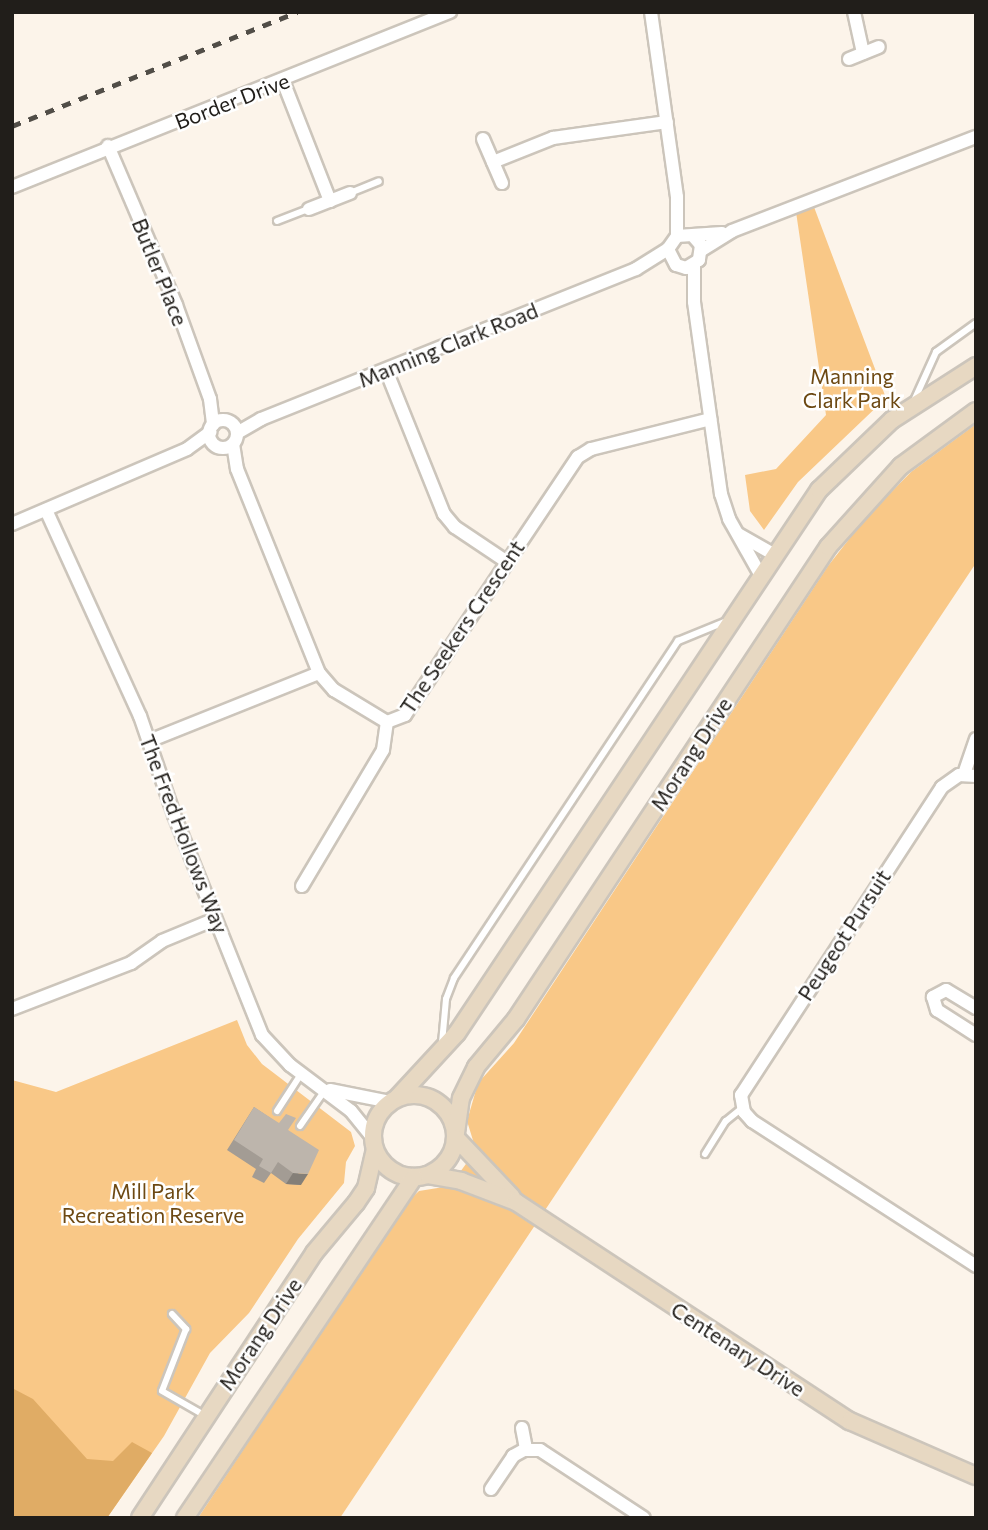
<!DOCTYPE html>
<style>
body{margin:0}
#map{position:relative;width:988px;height:1530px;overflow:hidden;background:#fcf4ea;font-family:Commissioner,sans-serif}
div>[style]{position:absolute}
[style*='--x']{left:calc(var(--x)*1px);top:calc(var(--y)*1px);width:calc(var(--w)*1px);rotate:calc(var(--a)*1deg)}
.green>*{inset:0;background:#f9c887}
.forest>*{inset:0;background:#e0ac65}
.roads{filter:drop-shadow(2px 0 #ccc5bb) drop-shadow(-2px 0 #ccc5bb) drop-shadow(0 2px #ccc5bb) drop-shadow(0 -2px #ccc5bb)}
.lane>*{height:6px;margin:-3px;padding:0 3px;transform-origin:3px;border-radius:3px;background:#fff}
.street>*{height:12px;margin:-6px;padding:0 6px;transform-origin:6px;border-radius:6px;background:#fff}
.street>.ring{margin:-6px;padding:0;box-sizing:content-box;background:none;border:12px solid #fff;border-radius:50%}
.secondary>*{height:16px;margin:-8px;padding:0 8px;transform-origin:8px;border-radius:8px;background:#e7d8c2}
.secondary>.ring{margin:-8px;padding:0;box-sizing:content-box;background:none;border:16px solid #e7d8c2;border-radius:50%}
.rail>*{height:4.5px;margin-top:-2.25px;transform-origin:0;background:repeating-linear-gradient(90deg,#514d47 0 9px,transparent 0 18px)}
.wall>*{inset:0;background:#a39c94}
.shaded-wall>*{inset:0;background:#847f78}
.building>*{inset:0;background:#bdb5ac}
span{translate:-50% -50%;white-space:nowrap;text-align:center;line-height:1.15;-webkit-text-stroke:5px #fff;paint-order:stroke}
.street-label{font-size:21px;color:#211e1a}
.park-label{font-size:21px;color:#6d4913}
.frame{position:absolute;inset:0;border:14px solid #211e1a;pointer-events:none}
</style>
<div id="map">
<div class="green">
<div style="clip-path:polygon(814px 207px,886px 398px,798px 482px,764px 530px,750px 511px,745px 475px,776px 469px,826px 415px,796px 212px)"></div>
<div style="clip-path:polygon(976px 424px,976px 563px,340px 1518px,198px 1518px,407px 1202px,419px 1191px,450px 1186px,476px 1150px,467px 1121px,478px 1083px,514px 1043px,828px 566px,864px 520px,911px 472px)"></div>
<div style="clip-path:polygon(237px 1020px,247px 1045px,262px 1064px,351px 1132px,355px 1146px,346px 1162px,344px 1183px,298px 1239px,249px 1313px,210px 1353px,164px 1436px,107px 1518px,12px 1518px,12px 1080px,56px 1092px)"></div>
</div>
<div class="forest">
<div style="clip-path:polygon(12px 1388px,33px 1399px,87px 1459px,113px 1461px,132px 1442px,152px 1453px,107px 1518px,12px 1518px)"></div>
</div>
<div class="roads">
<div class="lane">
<div style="--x:350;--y:193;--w:31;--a:-22"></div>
<div style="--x:277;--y:221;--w:34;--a:-21"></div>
<div style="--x:913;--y:403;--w:56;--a:-65.7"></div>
<div style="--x:936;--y:352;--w:49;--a:-35.9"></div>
<div style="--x:442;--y:1043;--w:44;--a:-84.8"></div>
<div style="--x:446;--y:999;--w:22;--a:-69"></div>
<div style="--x:454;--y:978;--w:405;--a:-56.4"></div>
<div style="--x:678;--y:641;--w:53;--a:-22.2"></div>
<div style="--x:277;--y:1111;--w:44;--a:-57"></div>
<div style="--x:300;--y:1126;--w:44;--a:-55.2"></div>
<div style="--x:705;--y:1154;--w:39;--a:-58"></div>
<div style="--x:726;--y:1121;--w:21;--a:-39"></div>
<div style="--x:172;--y:1314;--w:21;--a:47"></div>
<div style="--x:186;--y:1329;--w:66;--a:111.2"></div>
<div style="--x:162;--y:1391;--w:48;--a:29.7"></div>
</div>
<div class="street">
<div style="--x:651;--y:12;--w:187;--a:82"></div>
<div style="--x:677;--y:197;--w:39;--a:90"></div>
<div style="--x:854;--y:12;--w:42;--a:77.6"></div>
<div style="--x:849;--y:59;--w:32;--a:-22"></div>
<div style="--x:283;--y:81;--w:129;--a:68.6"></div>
<div style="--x:483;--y:139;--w:48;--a:66.6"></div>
<div style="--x:108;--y:146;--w:173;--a:66.8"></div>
<div style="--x:176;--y:305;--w:100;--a:70.1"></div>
<div style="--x:210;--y:399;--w:26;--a:83"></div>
<div style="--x:493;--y:162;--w:65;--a:-21.8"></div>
<div style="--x:553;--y:138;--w:115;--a:-8"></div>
<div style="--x:12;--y:187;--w:472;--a:-21.8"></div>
<div style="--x:309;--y:209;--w:44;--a:-21.3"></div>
<div style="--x:694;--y:237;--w:11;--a:49"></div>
<div style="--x:701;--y:245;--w:15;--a:98"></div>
<div style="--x:699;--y:260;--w:15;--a:148"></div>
<div style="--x:686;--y:268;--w:10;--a:-163"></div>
<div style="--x:676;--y:265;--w:18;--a:-117"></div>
<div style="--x:668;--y:249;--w:16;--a:-55"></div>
<div style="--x:677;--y:236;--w:45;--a:-3.8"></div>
<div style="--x:702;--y:250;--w:36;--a:-32"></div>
<div style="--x:732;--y:231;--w:261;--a:-21.1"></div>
<div style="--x:694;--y:265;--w:37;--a:90"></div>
<div style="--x:694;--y:302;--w:194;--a:82"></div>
<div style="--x:721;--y:494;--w:26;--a:72"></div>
<div style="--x:729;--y:519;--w:63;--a:60.6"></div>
<div style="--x:386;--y:370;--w:155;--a:68.1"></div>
<div style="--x:444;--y:514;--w:17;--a:50"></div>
<div style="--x:455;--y:527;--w:63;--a:33.9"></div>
<div class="ring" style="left:209px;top:420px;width:16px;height:16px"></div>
<div style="--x:237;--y:433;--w:28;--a:-30"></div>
<div style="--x:261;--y:419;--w:404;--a:-21.8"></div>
<div style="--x:636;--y:269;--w:38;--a:-32"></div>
<div style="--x:233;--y:444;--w:25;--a:81"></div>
<div style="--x:237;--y:469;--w:220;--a:68.1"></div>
<div style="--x:319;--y:673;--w:23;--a:49"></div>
<div style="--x:334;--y:690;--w:62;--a:31.1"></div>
<div style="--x:387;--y:722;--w:19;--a:-21"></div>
<div style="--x:405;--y:715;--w:311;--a:-56.2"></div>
<div style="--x:578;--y:457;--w:15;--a:-32"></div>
<div style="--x:591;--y:449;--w:123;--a:-14.1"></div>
<div style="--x:46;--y:510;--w:226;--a:65.5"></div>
<div style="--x:140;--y:716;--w:105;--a:71"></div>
<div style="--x:174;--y:815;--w:237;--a:68.2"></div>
<div style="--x:262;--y:1035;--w:41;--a:47"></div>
<div style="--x:290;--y:1065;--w:76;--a:37"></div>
<div style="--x:351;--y:1111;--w:35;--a:51"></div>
<div style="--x:12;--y:524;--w:190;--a:-23.2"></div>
<div style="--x:187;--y:449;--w:29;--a:-36"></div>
<div style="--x:738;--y:534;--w:40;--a:29.7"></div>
<div style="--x:149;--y:741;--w:183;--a:-21.8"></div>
<div style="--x:964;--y:774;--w:37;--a:-71"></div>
<div style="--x:976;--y:776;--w:17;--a:-177"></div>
<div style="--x:959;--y:775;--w:21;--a:145"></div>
<div style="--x:942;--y:787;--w:368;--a:123.1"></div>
<div style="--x:741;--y:1095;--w:17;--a:80"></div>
<div style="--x:744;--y:1112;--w:12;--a:48"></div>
<div style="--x:752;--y:1121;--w:267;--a:32.9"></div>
<div style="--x:302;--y:886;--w:158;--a:-59.2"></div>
<div style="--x:383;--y:750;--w:28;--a:-82"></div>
<div style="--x:976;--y:1008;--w:35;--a:-149"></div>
<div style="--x:946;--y:990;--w:15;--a:152"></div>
<div style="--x:933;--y:997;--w:14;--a:73"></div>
<div style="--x:937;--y:1010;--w:46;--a:32.7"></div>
<div style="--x:12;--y:1009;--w:128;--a:-21.1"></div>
<div style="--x:131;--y:963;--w:38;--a:-35"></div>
<div style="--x:162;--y:941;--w:57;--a:-22.5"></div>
<div style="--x:330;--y:1090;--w:61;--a:11.3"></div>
<div style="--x:522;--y:1428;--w:21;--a:79"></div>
<div style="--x:491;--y:1489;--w:40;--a:-56"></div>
<div style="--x:513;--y:1456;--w:13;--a:-29"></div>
<div style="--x:524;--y:1450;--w:16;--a:0"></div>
<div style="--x:540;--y:1450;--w:124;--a:33.2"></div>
</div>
<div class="secondary">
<div class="ring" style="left:373px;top:1095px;width:66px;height:66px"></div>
<div style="--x:397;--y:1098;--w:88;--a:-47.3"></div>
<div style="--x:457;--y:1033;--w:653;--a:-56.31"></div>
<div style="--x:819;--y:490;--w:101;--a:-43.8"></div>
<div style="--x:892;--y:420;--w:100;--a:-32.7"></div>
<div style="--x:456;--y:1133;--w:35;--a:-82"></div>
<div style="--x:461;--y:1098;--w:34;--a:-64"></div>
<div style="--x:476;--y:1067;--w:62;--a:-50.2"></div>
<div style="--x:516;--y:1019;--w:566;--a:-56.53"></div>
<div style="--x:828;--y:547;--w:109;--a:-48"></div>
<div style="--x:901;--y:466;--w:93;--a:-36.3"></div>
<div style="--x:456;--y:1138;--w:81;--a:46.5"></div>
<div style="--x:428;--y:1175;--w:34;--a:10"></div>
<div style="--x:461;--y:1181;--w:59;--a:20.9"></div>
<div style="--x:516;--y:1202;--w:399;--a:33.3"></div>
<div style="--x:850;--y:1421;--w:137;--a:23.6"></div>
<div style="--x:140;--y:1518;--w:317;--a:-56.7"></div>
<div style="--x:314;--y:1253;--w:65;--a:-50"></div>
<div style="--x:356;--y:1203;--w:18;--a:-56"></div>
<div style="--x:366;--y:1188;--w:39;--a:-77"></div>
<div style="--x:185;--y:1518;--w:411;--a:-56.1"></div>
</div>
</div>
<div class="rail">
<div style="--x:12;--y:126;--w:307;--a:-21.8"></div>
</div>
<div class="wall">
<div style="clip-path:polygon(254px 1107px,288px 1130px,301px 1185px,286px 1184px,271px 1173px,264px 1183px,252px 1177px,256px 1169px,227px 1150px)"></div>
</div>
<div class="shaded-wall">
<div style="clip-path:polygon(293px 1173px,308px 1174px,301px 1185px,286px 1184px)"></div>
</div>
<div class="building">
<div style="clip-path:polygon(254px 1107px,279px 1123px,286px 1114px,296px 1118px,288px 1130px,319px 1150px,308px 1174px,293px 1173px,278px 1162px,271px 1173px,259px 1166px,263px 1159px,234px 1140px)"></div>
</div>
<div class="street-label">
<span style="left:232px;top:101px;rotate:-21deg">Border Drive</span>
<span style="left:160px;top:272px;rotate:68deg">Butler Place</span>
<span style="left:448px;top:345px;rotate:-22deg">Manning Clark Road</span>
<span style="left:462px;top:627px;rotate:-56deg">The Seekers Crescent</span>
<span style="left:691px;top:754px;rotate:-57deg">Morang Drive</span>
<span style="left:184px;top:834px;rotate:69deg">The Fred Hollows Way</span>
<span style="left:844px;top:935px;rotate:-57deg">Peugeot Pursuit</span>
<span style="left:260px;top:1334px;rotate:-56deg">Morang Drive</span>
<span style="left:738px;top:1349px;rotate:33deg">Centenary Drive</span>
</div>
<div class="park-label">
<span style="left:852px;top:388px">Manning<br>Clark Park</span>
<span style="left:153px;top:1203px">Mill Park<br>Recreation Reserve</span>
</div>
<div class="frame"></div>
</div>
